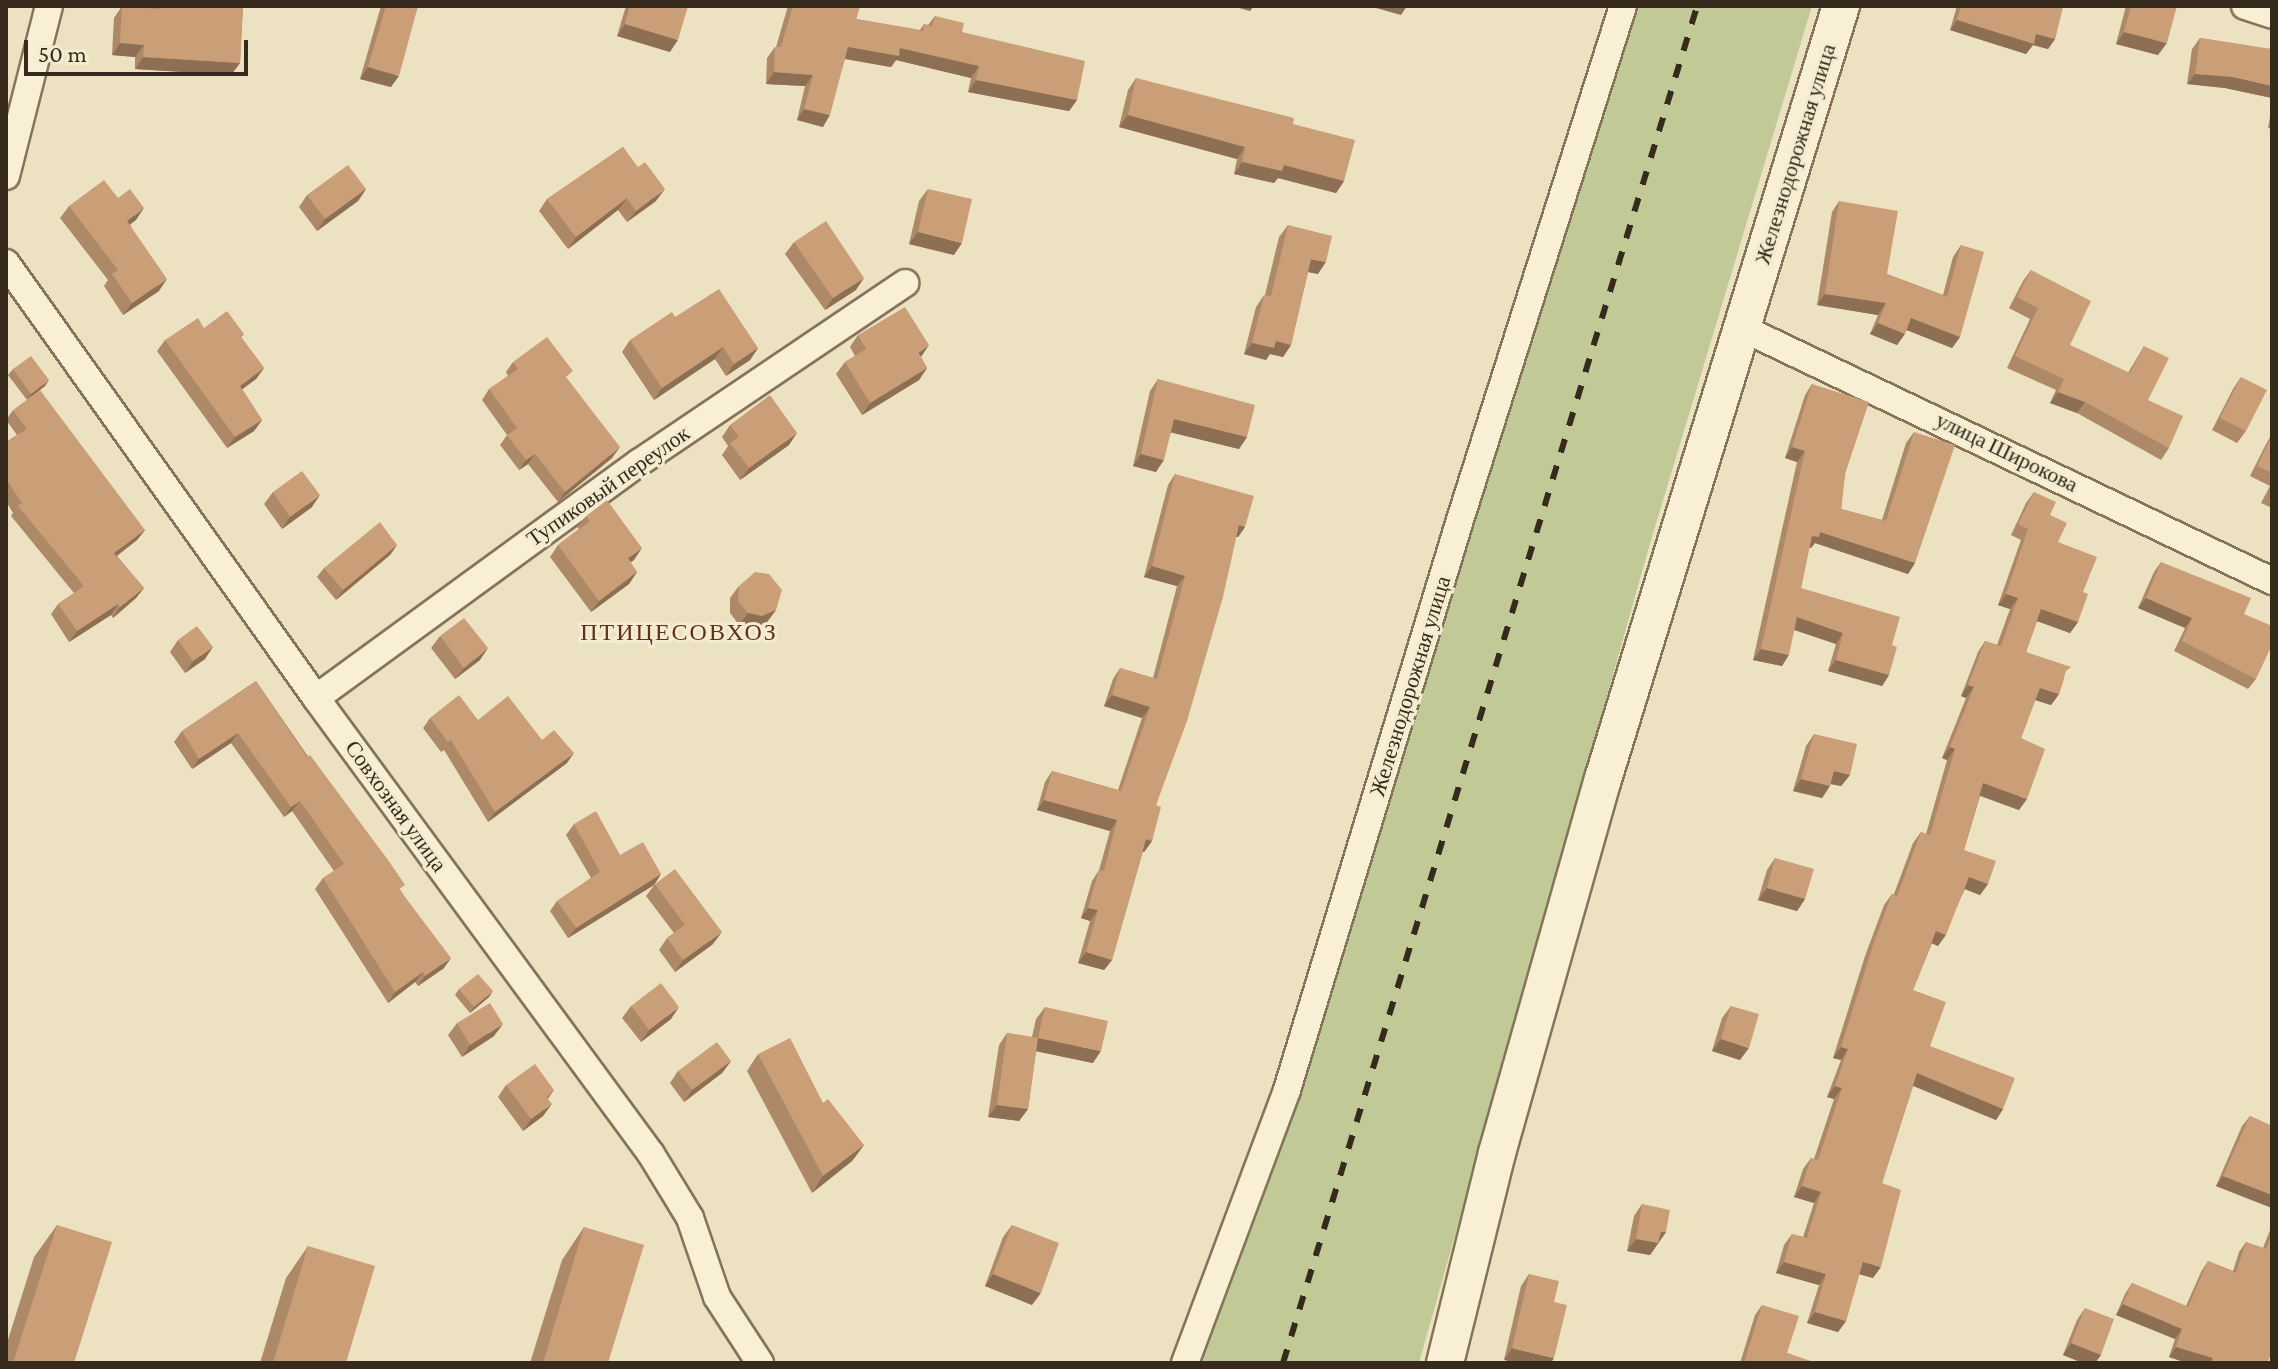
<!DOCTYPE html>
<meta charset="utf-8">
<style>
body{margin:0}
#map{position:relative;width:2278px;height:1369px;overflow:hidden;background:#ece2c2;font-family:"Crimson Pro",serif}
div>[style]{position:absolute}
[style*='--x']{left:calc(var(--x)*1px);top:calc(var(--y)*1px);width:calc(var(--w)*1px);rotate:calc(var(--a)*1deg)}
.green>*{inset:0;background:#c1ca96}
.roads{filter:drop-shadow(2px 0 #85735a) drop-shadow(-2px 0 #85735a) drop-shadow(0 2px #85735a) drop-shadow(0 -2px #85735a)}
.street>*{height:26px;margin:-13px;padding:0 13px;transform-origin:13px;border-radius:13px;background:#f8efd4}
.secondary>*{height:36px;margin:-18px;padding:0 18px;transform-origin:18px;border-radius:18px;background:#f8efd4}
.rail>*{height:6px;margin-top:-3px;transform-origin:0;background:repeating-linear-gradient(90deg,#362a1d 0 14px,transparent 0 28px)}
.wall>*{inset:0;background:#ae8967}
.shaded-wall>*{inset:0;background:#8d6f54}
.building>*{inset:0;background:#ca9f78}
span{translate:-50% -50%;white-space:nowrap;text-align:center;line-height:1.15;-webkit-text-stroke:6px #f4ecd1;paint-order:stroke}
.street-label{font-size:22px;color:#362a1d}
.neighbourhood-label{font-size:24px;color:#61301e;letter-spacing:2px}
.frame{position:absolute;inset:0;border:8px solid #362a1d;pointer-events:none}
.scale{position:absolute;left:24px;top:40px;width:224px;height:36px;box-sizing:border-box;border:4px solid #362a1d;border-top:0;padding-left:10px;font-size:24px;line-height:28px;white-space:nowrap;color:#362a1d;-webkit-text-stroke:6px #f4ecd1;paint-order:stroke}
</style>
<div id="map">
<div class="green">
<div style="clip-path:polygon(1623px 6px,1812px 6px,1649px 547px,1419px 1363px,1185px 1363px,1218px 1280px)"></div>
</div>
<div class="roads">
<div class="street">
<div style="--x:2245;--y:6;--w:28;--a:18"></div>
<div style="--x:6;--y:176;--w:175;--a:-75.8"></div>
<div style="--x:6;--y:263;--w:534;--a:54.52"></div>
<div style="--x:316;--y:698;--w:566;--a:53.7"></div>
<div style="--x:651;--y:1154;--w:75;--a:58.6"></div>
<div style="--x:690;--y:1218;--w:83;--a:71.1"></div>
<div style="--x:717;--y:1297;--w:79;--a:56.9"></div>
<div style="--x:1740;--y:327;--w:590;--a:25.52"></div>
<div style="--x:316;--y:698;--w:401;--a:-36.1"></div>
<div style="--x:640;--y:462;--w:320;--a:-34"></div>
<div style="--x:1185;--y:1363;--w:291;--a:-69.5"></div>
<div style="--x:1287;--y:1090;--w:596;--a:-73.12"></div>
<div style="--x:1460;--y:520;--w:539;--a:-72.41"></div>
</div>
<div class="secondary">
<div style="--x:1445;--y:1363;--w:216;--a:-76.1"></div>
<div style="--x:1497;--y:1153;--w:389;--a:-74.2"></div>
<div style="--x:1603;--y:779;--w:809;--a:-72.89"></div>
</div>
</div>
<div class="rail">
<div style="--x:1283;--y:1363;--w:1419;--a:-73.03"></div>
</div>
<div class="wall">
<div style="clip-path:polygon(122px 6px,151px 8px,151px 6px,243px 6px,240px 63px,231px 75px,135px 69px,135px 57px,112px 55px,114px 18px)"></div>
<div style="clip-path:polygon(381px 6px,418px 6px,391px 87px,360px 79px)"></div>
<div style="clip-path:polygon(626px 6px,688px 6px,670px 52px,617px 36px)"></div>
<div style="clip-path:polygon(788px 6px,860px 6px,856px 19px,920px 30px,924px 24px,928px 25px,935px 16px,1077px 100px,1069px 111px,968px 92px,971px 78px,896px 60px,891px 67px,845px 59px,823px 127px,797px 120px,805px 86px,766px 84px,767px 58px,775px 47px,776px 47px)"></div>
<div style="clip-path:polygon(1957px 6px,2063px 6px,2055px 39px,2048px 49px,2033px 45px,2026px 54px,1950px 30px)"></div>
<div style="clip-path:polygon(2126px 6px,2175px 6px,2158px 55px,2116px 44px)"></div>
<div style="clip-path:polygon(2200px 38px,2269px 49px,2272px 44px,2272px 98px,2225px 88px,2187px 84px,2192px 49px)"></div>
<div style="clip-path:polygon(1136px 78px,1293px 124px,1344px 181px,1336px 193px,1278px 178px,1274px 183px,1234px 174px,1237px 159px,1119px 127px,1128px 90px)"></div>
<div style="clip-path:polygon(2272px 106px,2272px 129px,2268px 128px)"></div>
<div style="clip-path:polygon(623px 147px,656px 201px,627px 222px,618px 210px,568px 249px,539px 211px,547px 199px)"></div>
<div style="clip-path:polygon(366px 189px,358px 201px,317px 231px,299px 207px,307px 195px)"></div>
<div style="clip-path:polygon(928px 189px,954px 255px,909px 244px,919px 201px)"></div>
<div style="clip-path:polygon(118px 198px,136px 220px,130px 224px,159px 291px,123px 315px,104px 286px,108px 280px,60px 218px,69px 206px)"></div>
<div style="clip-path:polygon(1839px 201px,1887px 274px,1943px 295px,1953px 257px,1961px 245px,1960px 337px,1952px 348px,1907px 330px,1897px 345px,1870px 334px,1878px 315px,1817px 305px,1832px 212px)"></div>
<div style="clip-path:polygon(1288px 225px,1318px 274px,1308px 272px,1291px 345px,1283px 357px,1270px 354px,1266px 360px,1244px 354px,1256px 307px,1264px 295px,1265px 295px,1279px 237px)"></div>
<div style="clip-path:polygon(794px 242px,856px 290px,825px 310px,785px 254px)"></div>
<div style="clip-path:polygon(2031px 270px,2070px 345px,2128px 373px,2144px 346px,2148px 400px,2169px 448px,2161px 460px,2077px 413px,2050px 403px,2056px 390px,2007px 368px,2030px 319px,2009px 308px,2023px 281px)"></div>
<div style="clip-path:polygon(675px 317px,758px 348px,750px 360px,726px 376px,715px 359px,654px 400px,622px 352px,630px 340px)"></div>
<div style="clip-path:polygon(204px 328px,244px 334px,241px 337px,264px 368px,256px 379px,242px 389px,262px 420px,254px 431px,227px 448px,157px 351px,165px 340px)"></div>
<div style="clip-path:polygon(858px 335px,921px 357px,927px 368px,919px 380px,862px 415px,836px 374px,845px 362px,855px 356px,850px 347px)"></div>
<div style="clip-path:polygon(513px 362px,568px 380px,612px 458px,558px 502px,528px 464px,519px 470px,500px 445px,507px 435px,482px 400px,489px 389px,508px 376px,506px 372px)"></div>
<div style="clip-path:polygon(13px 369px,45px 386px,27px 400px,8px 375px)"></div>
<div style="clip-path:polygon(2241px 377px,2246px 431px,2237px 443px,2212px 430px,2233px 389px)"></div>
<div style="clip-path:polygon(1158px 379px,1247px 437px,1239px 449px,1171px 432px,1156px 472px,1133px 466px,1150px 391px)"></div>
<div style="clip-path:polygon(1812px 384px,1845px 474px,1841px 509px,1882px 520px,1906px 443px,1914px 432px,1915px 563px,1908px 574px,1815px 543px,1811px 548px,1809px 548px,1801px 588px,1892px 645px,1889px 675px,1882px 686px,1828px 671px,1836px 644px,1794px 630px,1782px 666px,1753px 660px,1797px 462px,1785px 458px,1805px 395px)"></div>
<div style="clip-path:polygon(13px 410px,145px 530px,137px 540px,117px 556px,144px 588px,136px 598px,113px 618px,111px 615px,69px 642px,51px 614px,58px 604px,74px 593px,11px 516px,13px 513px,6px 501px,6px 442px,17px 435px,6px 420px)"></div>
<div style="clip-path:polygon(730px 425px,789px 445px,740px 480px,722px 455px,728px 446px,722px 437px)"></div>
<div style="clip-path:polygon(2272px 434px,2272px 508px,2261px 503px,2270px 486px,2250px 476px,2266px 444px)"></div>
<div style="clip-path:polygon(1175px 474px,1245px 527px,1238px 537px,1236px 537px,1156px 805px,1152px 841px,1144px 852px,1143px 851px,1112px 960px,1104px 970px,1078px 963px,1090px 921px,1081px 918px,1092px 881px,1099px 870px,1110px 831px,1037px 810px,1045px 782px,1052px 771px,1118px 790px,1142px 718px,1104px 706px,1113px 679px,1120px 668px,1153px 678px,1177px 586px,1144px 577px,1168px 485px)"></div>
<div style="clip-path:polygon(273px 492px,312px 507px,282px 529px,264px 504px)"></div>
<div style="clip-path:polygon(2034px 492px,2050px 515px,2058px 542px,2083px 592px,2078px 622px,2070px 633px,2037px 621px,2026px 652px,2064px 678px,2059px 694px,2051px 705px,2035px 700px,2021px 738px,2019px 810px,1980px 796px,1964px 850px,1988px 884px,1980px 895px,1965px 889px,1938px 946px,1932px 943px,1913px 990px,1930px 1046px,2003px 1109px,1996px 1120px,1913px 1086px,1882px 1183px,1873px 1278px,1859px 1274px,1846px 1321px,1838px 1332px,1807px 1323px,1819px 1285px,1776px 1273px,1784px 1245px,1792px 1234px,1803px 1237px,1814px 1203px,1794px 1197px,1803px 1169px,1811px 1158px,1814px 1159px,1834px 1099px,1827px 1097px,1841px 1060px,1833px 1058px,1865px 956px,1884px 905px,1892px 894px,1894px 894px,1913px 843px,1921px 832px,1926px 834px,1947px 760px,1942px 758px,1966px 698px,1961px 696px,1978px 652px,1985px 641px,1997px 645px,2010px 609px,1998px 605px,2021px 540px,2011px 535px,2026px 503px)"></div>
<div style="clip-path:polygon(586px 516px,634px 560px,630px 562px,637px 572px,629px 584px,591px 612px,550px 557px,558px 545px,579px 529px,577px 527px)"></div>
<div style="clip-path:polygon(397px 545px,390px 555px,336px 600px,317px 577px,324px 568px)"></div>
<div style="clip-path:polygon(2161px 562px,2256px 679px,2248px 689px,2174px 651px,2185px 628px,2138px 608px,2154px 572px)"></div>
<div style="clip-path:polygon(739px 586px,776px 610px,767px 622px,754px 628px,739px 625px,730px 613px,730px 598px)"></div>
<div style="clip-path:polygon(440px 636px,480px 660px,455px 679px,431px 648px)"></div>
<div style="clip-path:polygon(178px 640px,205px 659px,185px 673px,170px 652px)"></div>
<div style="clip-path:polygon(256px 681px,401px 891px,444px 968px,418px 986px,415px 982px,388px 1003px,315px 889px,323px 878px,334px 871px,292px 811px,284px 817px,231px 743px,192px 769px,174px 742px,182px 731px)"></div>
<div style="clip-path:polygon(430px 718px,478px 720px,567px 763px,488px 822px,444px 750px,441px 752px,423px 728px)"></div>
<div style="clip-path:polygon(1814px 734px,1850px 775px,1841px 786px,1831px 784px,1822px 798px,1793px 791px,1806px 746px)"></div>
<div style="clip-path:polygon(574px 824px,620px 855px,661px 874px,654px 885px,568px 938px,550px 911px,557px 901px,591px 878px,566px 835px)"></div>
<div style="clip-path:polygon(1775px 858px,1805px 899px,1797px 911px,1758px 900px,1767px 870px)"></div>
<div style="clip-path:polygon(655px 884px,713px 944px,675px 972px,659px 950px,667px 938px,674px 933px,646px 896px)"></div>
<div style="clip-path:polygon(459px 989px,489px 997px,470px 1013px,455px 995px)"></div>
<div style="clip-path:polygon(631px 1006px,671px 1019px,641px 1042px,622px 1018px)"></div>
<div style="clip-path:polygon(1731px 1006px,1740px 1060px,1712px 1051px,1722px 1018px)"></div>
<div style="clip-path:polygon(1045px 1007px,1093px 1063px,1036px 1051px,1028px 1109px,1019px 1121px,988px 1117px,999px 1045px,1007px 1033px,1032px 1037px,1036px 1019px)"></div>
<div style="clip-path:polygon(457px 1023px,494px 1036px,462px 1057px,448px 1035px)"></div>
<div style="clip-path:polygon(758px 1054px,823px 1103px,864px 1145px,852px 1161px,812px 1193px,747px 1071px)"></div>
<div style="clip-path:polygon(731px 1061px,722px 1073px,684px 1102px,670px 1083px,678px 1071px)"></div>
<div style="clip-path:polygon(506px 1085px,554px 1090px,548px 1099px,543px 1116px,523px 1131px,498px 1097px)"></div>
<div style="clip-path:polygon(2250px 1116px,2272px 1126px,2272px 1208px,2216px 1186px,2242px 1126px)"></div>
<div style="clip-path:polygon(1642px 1204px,1666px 1232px,1650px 1255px,1627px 1251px,1634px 1216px)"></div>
<div style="clip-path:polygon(57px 1225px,74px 1363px,6px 1363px,6px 1346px,34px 1257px)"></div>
<div style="clip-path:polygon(1012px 1225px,1032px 1305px,985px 1286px,1003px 1237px)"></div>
<div style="clip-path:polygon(2272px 1225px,2272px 1351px,2267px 1363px,2187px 1363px,2169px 1357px,2175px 1339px,2116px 1315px,2125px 1294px,2132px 1283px,2186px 1306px,2201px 1272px,2208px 1261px,2233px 1271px,2239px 1252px,2246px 1242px,2263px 1248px)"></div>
<div style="clip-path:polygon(584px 1227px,608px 1363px,530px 1363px,562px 1260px)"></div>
<div style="clip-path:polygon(308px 1246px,346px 1363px,260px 1363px,286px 1278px)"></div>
<div style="clip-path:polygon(1529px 1274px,1554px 1302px,1504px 1360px,1521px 1286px)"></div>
<div style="clip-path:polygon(1762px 1305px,1787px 1353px,1816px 1363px,1740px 1363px,1755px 1315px)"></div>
<div style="clip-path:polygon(2085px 1308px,2101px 1355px,2095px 1363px,2083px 1363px,2063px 1355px,2077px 1320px)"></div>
</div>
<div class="shaded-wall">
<div style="clip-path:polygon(1232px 6px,1254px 6px,1250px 11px)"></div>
<div style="clip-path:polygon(1369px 6px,1407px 6px,1401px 15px)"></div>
<div style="clip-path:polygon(1957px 20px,2036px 34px,2055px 39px,2048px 49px,2033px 45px,2026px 54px,1950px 30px)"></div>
<div style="clip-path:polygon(625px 24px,678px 40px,670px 52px,617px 36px)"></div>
<div style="clip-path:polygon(2124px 32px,2167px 43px,2158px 55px,2116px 44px)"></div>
<div style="clip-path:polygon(120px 43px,144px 45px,135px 57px,112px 55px)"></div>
<div style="clip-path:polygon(848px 47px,900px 48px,979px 66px,971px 78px,896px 60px,891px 67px,840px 58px)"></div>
<div style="clip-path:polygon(143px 57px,240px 63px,231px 75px,135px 69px)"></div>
<div style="clip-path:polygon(368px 67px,399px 76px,391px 87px,360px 79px)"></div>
<div style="clip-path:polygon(774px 72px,813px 75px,805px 86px,766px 84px)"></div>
<div style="clip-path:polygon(2195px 74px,2233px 77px,2272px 86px,2272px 98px,2225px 88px,2187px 84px)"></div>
<div style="clip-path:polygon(976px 80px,1077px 100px,1069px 111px,968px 92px)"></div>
<div style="clip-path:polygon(804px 109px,830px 115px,823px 127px,797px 120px)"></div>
<div style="clip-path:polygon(1128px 115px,1245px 147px,1237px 159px,1119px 127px)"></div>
<div style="clip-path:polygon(1242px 162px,1284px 165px,1344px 181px,1336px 193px,1278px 178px,1274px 183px,1234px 174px)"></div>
<div style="clip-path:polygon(366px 189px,358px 201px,317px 231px,325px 219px)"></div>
<div style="clip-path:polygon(665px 189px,656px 201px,627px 222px,636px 211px)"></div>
<div style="clip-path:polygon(627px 198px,618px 210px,568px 249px,576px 237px)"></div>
<div style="clip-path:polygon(144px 208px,136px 220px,119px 233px,127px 221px)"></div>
<div style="clip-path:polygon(918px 232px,962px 243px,954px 255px,909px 244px)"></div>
<div style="clip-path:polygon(1311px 259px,1326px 262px,1318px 274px,1303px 271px)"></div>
<div style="clip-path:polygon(864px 278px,856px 290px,825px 310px,833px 298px)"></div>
<div style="clip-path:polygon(167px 279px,159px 291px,123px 315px,132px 303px)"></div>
<div style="clip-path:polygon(1825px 294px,1886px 303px,1878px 315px,1817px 305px)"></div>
<div style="clip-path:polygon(1911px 318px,1960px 337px,1952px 348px,1904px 329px)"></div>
<div style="clip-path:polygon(1878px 323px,1905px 334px,1897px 345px,1870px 334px)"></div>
<div style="clip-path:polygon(1276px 341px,1291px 345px,1283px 357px,1270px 354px,1266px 360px,1244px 354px,1252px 343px)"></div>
<div style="clip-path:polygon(929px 345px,921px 357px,918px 353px)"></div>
<div style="clip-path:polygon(723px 347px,715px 359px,654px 400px,662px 388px)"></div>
<div style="clip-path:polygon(758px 348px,750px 360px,726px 376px,734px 364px)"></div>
<div style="clip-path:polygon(264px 368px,256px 379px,232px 397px,240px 386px)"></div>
<div style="clip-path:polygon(927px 368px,919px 380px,862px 415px,870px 403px)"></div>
<div style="clip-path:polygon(49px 380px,45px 386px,27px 400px,31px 394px)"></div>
<div style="clip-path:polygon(2058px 392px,2085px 402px,2077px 413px,2050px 403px)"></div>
<div style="clip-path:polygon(1174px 419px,1247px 437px,1239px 449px,1165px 431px)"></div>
<div style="clip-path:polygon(262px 420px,254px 431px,227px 448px,235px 437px)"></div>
<div style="clip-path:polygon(797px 433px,789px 445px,740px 480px,749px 468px)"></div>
<div style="clip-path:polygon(620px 447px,612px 458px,558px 502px,565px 492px)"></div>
<div style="clip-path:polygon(1792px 447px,1805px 451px,1797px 462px,1785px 458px)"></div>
<div style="clip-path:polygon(535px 454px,528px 464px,519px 470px,526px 460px)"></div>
<div style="clip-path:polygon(1141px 454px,1164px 460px,1156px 472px,1133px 466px)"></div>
<div style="clip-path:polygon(320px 495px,312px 507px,282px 529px,290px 517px)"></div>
<div style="clip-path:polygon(1239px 525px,1245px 527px,1238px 537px,1231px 536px)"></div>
<div style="clip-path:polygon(145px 530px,137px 540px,107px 563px,114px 553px)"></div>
<div style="clip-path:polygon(1820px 532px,1915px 563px,1908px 574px,1815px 543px,1811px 548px,1804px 546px,1812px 536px)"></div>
<div style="clip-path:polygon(397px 545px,390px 555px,336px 600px,343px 590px)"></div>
<div style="clip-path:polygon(642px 548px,634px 560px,619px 570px,628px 558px)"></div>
<div style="clip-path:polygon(1152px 566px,1185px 576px,1177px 586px,1144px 577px)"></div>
<div style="clip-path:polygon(637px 572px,629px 584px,591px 612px,599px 601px)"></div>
<div style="clip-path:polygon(144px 588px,136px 598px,113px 618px,120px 607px)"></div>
<div style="clip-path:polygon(2006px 594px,2018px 598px,2010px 609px,1998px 605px)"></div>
<div style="clip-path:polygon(2146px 598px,2192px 618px,2185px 628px,2138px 608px)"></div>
<div style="clip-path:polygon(118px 604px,111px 615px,69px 642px,77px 631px)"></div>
<div style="clip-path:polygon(2041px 609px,2078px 622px,2070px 633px,2034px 620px)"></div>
<div style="clip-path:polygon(776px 610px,767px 622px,754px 628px,739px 625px,748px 613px)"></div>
<div style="clip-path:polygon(1797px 617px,1843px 633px,1836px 644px,1789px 628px)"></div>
<div style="clip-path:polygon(213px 647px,205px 659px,185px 673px,193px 661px)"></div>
<div style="clip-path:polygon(488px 648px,480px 660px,455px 679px,464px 668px)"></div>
<div style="clip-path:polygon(1761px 649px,1789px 655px,1782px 666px,1753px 660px)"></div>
<div style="clip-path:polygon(1836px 660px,1889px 675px,1882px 686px,1828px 671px)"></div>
<div style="clip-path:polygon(1968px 685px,1974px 687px,1966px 698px,1961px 696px)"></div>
<div style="clip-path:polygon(2040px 688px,2059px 694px,2051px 705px,2032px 699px)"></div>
<div style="clip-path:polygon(1112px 695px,1150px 707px,1142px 718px,1104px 706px)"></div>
<div style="clip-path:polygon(238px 733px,231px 743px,192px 769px,199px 759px)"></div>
<div style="clip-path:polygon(1950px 747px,1955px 749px,1947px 760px,1942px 758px)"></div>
<div style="clip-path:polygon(574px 753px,567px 763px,488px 822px,495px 812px)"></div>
<div style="clip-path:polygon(1834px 771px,1850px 775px,1841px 786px,1825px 783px)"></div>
<div style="clip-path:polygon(1801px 779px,1830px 786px,1822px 798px,1793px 791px)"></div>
<div style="clip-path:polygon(1983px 783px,2027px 799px,2019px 810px,1976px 794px)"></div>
<div style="clip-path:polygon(1044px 800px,1117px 820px,1110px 831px,1037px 810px)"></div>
<div style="clip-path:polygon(300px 801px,292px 811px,284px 817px,291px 807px)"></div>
<div style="clip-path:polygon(1146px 839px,1152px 841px,1144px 852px,1138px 850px)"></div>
<div style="clip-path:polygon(661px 874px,654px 885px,568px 938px,576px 928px)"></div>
<div style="clip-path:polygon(1969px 877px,1988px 884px,1980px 895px,1962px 888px)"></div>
<div style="clip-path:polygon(1767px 888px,1805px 899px,1797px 911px,1758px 900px)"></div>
<div style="clip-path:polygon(1088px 908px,1098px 910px,1090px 921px,1081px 918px)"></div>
<div style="clip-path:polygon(1936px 931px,1946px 935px,1938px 946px,1929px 942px)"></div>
<div style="clip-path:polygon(722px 932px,713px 944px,675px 972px,683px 960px)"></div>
<div style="clip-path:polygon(1086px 952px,1112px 960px,1104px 970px,1078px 963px)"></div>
<div style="clip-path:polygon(451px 958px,444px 968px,418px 986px,425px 976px)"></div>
<div style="clip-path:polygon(423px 972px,415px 982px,388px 1003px,395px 992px)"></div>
<div style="clip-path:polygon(493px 991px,489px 997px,470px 1013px,474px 1007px)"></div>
<div style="clip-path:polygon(679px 1007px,671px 1019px,641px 1042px,649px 1030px)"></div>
<div style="clip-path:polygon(503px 1024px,494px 1036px,462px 1057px,470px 1045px)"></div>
<div style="clip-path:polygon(1038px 1038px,1101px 1051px,1093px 1063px,1030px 1050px)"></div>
<div style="clip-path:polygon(1721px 1039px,1749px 1048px,1740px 1060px,1712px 1051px)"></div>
<div style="clip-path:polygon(1841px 1047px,1848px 1049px,1841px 1060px,1833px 1058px)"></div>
<div style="clip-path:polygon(731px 1061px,722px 1073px,684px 1102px,692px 1090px)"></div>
<div style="clip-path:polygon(1917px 1073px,2003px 1109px,1996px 1120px,1909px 1084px)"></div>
<div style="clip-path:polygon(1835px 1086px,1842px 1088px,1834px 1099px,1827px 1097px)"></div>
<div style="clip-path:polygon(552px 1104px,543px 1116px,523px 1131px,531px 1119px)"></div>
<div style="clip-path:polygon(997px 1105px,1028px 1109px,1019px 1121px,988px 1117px)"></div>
<div style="clip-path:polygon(864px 1145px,852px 1161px,812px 1193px,823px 1176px)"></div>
<div style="clip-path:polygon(2223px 1176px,2272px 1195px,2272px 1208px,2216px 1186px)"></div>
<div style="clip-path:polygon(1802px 1186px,1821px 1192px,1814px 1203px,1794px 1197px)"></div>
<div style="clip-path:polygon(1661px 1232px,1666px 1232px,1650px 1255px,1627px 1251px,1636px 1239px)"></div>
<div style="clip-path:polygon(1784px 1262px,1826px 1274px,1819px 1285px,1776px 1273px)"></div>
<div style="clip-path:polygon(1863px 1262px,1881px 1267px,1873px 1278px,1855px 1273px)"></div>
<div style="clip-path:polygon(993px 1274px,1041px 1293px,1032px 1305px,985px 1286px)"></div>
<div style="clip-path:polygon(2123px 1304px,2182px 1329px,2175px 1339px,2116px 1315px)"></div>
<div style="clip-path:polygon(1815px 1312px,1846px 1321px,1838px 1332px,1807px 1323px)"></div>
<div style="clip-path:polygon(2071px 1343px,2101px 1355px,2095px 1363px,2083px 1363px,2063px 1355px)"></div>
<div style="clip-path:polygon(2176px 1347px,2213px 1358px,2210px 1363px,2187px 1363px,2169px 1357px)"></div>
<div style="clip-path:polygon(1512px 1348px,1554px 1358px,1551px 1363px,1516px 1363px,1504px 1360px)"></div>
</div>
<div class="building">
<div style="clip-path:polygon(122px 6px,158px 9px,159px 6px,243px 6px,240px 63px,143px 57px,144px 45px,120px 43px)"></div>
<div style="clip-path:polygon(386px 6px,418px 6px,399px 76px,368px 67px)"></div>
<div style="clip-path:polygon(630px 6px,688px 6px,678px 40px,625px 24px)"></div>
<div style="clip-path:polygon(793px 6px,860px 6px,856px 19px,923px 31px,924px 24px,932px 26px,935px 16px,964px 23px,962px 32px,1085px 61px,1077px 100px,976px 80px,979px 66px,900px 48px,899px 56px,848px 47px,830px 115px,804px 109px,813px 75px,774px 72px,775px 47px,781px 47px)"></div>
<div style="clip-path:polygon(1961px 6px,2063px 6px,2055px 39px,2036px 34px,2034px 44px,1957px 20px)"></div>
<div style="clip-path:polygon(2131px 6px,2177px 6px,2167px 43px,2124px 32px)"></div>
<div style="clip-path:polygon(2200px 38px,2271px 49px,2272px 44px,2272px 86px,2233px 77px,2195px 74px)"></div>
<div style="clip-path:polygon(1136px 78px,1294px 118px,1293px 124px,1355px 140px,1344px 181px,1284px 165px,1282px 171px,1242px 162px,1245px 147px,1128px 115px)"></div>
<div style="clip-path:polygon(623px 147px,638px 167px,645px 162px,665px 189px,636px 211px,627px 198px,576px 237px,547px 199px)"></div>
<div style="clip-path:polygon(348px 165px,366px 189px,325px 219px,307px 195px)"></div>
<div style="clip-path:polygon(104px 180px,118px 198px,130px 189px,144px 208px,127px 221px,167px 279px,132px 303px,112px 274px,118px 270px,69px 206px)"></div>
<div style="clip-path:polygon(928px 189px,972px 199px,962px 243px,918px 232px)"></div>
<div style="clip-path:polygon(1839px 201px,1898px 211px,1887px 274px,1947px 297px,1961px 245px,1984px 252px,1960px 337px,1911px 318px,1905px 334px,1878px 323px,1886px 303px,1825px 294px)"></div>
<div style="clip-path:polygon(826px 221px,864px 278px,833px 298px,794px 242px)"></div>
<div style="clip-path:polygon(1288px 225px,1332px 236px,1326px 262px,1311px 259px,1291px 345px,1276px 341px,1274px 348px,1252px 343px,1264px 295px,1271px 296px)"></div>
<div style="clip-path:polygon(2031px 270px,2091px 301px,2070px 345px,2130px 373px,2144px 346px,2169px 358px,2148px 400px,2183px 416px,2169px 448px,2085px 402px,2058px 392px,2064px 379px,2015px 356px,2038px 308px,2017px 297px)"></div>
<div style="clip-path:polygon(719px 289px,758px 348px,734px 364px,723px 347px,662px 388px,630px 340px,672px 312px,675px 317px)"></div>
<div style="clip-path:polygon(905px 307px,929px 345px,918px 353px,927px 368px,870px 403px,845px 362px,866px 349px,858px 335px)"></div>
<div style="clip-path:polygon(227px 311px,244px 334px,240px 336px,264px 368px,240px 386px,262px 420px,235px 437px,165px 340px,198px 318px,204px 328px)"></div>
<div style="clip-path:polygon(547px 337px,573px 371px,566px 377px,620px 447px,565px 492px,535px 454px,526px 460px,507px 435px,517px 428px,489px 389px,518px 369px,513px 362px)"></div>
<div style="clip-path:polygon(31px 356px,49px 380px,31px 394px,13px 369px)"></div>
<div style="clip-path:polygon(2241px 377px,2267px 390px,2246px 431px,2220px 418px)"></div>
<div style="clip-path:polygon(1158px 379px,1255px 405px,1247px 437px,1174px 419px,1164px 460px,1141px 454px)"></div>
<div style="clip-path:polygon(1812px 384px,1869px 402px,1845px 474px,1841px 509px,1886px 521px,1914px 432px,1955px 445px,1915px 563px,1820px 532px,1819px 537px,1812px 536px,1801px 588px,1900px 617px,1892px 645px,1897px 647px,1889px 675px,1836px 660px,1843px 633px,1797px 617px,1789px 655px,1761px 649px,1805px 451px,1792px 447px)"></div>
<div style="clip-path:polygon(40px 390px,145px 530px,114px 553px,144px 588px,120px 607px,118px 604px,77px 631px,58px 604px,84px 586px,18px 506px,22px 503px,6px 479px,6px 442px,27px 429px,13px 410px)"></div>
<div style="clip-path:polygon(770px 395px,797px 433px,749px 468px,730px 443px,739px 437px,730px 425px)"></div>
<div style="clip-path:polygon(2272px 435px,2272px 473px,2257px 466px)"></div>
<div style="clip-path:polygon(302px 471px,320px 495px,290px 517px,273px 492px)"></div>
<div style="clip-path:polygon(1175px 474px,1254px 496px,1245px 527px,1239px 525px,1223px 597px,1187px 721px,1156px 805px,1161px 807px,1152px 841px,1146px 839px,1112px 960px,1086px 952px,1098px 910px,1088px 908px,1099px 870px,1104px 871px,1117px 820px,1044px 800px,1052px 771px,1121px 791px,1150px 707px,1112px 695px,1120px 668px,1157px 679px,1185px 576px,1152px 566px)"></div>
<div style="clip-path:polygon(2034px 492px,2056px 502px,2050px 515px,2067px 523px,2058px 542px,2097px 557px,2083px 592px,2088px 594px,2078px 622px,2041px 609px,2026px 652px,2071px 667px,2066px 671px,2059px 694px,2040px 688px,2021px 738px,2045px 749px,2027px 799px,1983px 783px,1964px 850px,1996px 861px,1988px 884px,1969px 877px,1946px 935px,1936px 931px,1913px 990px,1946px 1002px,1930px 1046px,2015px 1078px,2003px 1109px,1917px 1073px,1882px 1183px,1901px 1190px,1881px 1267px,1863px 1262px,1846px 1321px,1815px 1312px,1826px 1274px,1784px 1262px,1792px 1234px,1807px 1238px,1821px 1192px,1802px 1186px,1811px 1158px,1818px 1160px,1842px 1088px,1835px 1086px,1848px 1049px,1841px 1047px,1873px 945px,1892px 894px,1897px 896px,1921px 832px,1930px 835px,1955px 749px,1950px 747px,1974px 687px,1968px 685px,1985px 641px,2001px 646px,2018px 598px,2006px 594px,2028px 529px,2018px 524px)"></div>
<div style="clip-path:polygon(607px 500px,642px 548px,628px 558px,637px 572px,599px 601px,558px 545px,590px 521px,586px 516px)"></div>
<div style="clip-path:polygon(380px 522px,397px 545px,343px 590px,324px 568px)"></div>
<div style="clip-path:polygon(2161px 562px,2251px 598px,2244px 614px,2272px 626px,2272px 645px,2256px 679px,2182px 641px,2192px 618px,2146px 598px)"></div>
<div style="clip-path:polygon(755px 572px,769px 574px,782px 590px,776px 610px,762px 616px,748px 613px,738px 601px,739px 586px)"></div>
<div style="clip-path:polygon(464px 618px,488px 648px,464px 668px,440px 636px)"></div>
<div style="clip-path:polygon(197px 626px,213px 647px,193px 661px,178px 640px)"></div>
<div style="clip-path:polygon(256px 681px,307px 757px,310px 755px,388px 860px,405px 885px,399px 889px,451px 958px,425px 976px,423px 972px,395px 992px,323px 878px,344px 864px,300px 801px,291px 807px,238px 733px,199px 759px,182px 731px)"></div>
<div style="clip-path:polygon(459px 695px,478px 720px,508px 696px,542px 740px,554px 730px,574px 753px,495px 812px,451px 740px,448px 742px,430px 718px)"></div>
<div style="clip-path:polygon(1814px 734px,1857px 744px,1850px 775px,1834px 771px,1830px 786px,1801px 779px)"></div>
<div style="clip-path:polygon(596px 811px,620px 855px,643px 842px,661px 874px,576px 928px,557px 901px,600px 872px,574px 824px)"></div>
<div style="clip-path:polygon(1775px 858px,1814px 869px,1805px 899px,1767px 888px)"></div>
<div style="clip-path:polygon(675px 869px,722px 932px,683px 960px,667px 938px,685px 925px,655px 884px)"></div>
<div style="clip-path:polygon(478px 974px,493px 991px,474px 1007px,459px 989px)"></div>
<div style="clip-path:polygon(661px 983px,679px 1007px,649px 1030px,631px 1006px)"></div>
<div style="clip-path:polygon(490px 1003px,503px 1024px,470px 1045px,457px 1023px)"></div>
<div style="clip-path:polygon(1731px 1006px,1759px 1014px,1749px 1048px,1721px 1039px)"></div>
<div style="clip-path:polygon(1045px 1007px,1108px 1021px,1101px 1051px,1038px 1038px)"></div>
<div style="clip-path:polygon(1007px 1033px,1038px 1038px,1028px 1109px,997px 1105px)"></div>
<div style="clip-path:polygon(790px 1038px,823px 1103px,828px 1099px,864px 1145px,823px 1176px,758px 1054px)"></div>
<div style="clip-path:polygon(717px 1042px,731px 1061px,692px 1090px,678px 1071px)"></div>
<div style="clip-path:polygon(535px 1064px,554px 1090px,546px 1097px,552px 1104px,531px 1119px,506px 1085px)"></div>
<div style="clip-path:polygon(2250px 1116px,2272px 1126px,2272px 1195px,2223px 1176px)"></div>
<div style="clip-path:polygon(1642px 1204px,1670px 1210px,1666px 1232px,1661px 1232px,1658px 1243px,1636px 1239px)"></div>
<div style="clip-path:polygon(57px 1225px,112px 1242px,74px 1363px,13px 1363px)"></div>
<div style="clip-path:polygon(1012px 1225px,1059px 1243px,1041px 1293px,993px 1274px)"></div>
<div style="clip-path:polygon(584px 1227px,644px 1245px,608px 1363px,543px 1363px)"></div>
<div style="clip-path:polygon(2272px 1233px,2272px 1351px,2267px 1363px,2211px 1363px,2213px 1358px,2176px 1347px,2182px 1329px,2123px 1304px,2132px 1283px,2188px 1307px,2208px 1261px,2236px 1273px,2246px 1242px,2266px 1249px)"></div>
<div style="clip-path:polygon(308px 1246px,375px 1266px,346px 1363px,273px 1363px)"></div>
<div style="clip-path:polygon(1529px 1274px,1559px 1281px,1554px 1302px,1567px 1305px,1554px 1358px,1512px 1348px)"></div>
<div style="clip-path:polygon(1762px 1305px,1799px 1316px,1787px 1353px,1816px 1363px,1744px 1363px)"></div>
<div style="clip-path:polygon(2085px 1308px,2114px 1319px,2101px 1355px,2071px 1343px)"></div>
</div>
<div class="street-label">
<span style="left:1795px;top:154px;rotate:-73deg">Железнодорожная улица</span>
<span style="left:2007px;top:452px;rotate:26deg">улица Широкова</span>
<span style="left:608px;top:486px;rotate:-35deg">Тупиковый переулок</span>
<span style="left:1410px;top:686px;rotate:-73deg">Железнодорожная улица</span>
<span style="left:396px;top:806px;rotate:54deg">Совхозная улица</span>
</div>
<div class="neighbourhood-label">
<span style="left:679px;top:632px">ПТИЦЕСОВХОЗ</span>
</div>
<div class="frame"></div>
<div class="scale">50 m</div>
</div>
